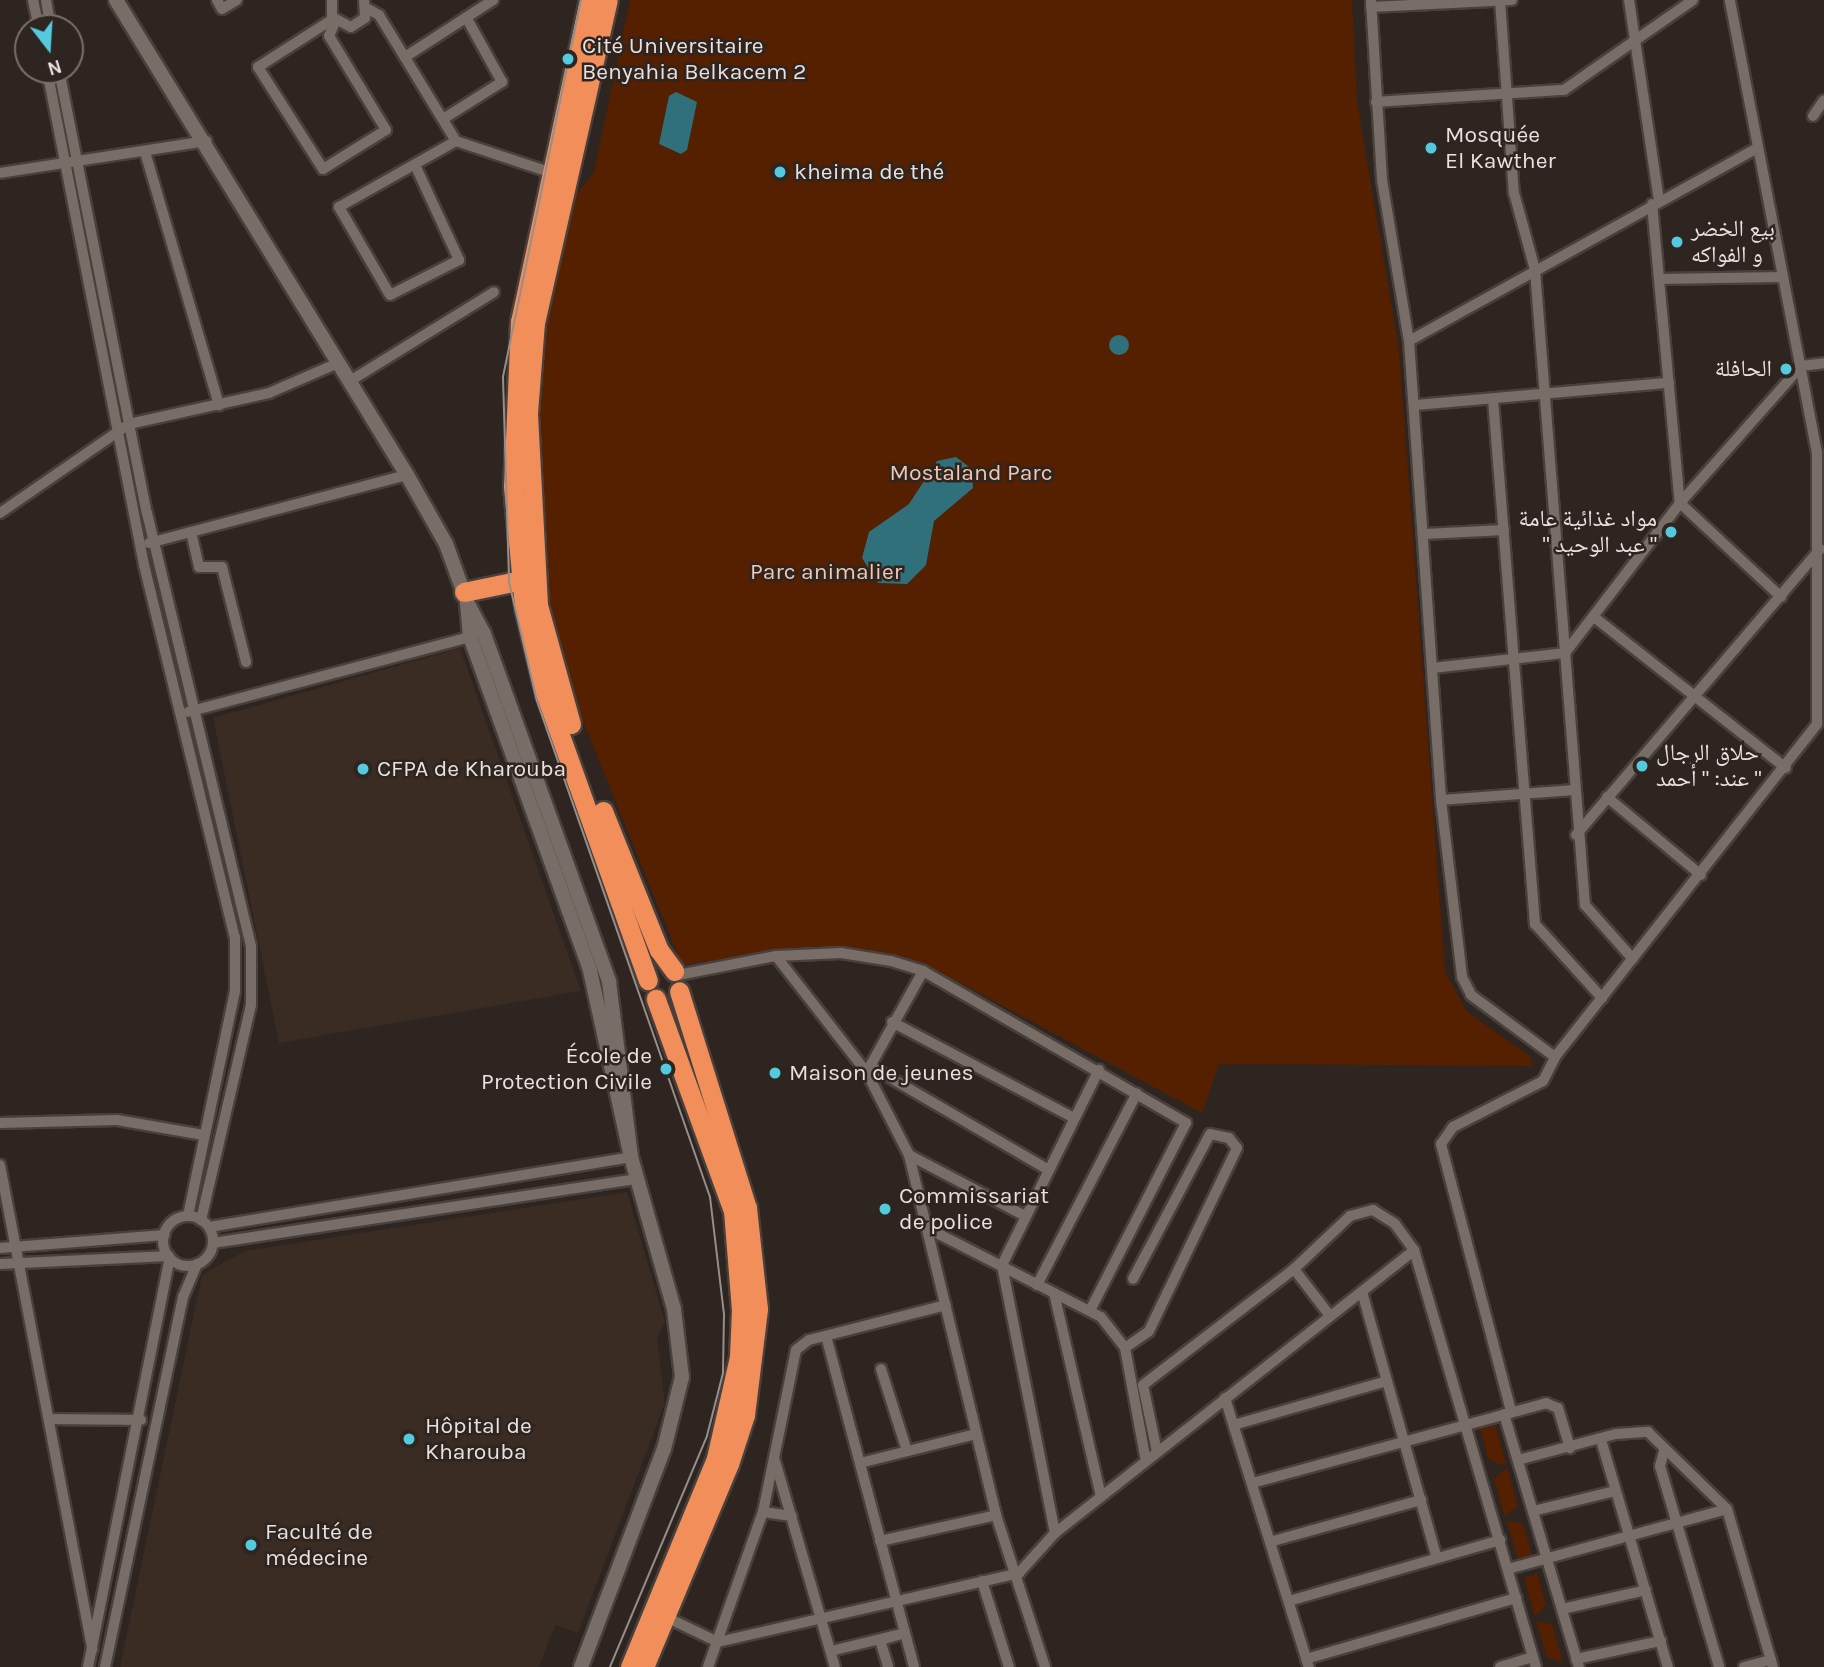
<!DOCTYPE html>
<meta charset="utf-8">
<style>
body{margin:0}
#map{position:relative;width:1824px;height:1667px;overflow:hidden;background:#2e2420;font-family:Karla,"Noto Naskh Arabic",sans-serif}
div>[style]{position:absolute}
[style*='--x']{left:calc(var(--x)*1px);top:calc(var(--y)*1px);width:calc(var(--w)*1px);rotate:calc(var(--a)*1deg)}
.built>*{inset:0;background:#3a2b23}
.green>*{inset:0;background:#542000}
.water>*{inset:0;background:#30707a}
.round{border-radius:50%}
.roads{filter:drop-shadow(2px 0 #48403c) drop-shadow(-2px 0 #48403c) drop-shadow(0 2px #48403c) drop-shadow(0 -2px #48403c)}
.street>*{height:10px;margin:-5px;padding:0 5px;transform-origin:5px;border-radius:5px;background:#786d67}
.street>.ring{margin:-5px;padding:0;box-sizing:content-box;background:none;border:10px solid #786d67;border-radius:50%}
.secondary>*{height:14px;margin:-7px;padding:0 7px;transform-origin:7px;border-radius:7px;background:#786d67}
.highway>*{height:19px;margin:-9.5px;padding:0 9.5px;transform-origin:9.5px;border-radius:9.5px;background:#f28e59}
.tram>*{height:2px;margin:-1px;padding:0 1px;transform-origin:1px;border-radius:1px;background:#968e8a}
.dots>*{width:19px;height:19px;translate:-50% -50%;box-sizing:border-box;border:4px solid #2e2420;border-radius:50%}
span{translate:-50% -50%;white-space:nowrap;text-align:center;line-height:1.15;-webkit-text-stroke:5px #2e2420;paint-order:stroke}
.poi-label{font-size:23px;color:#e8e1de}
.left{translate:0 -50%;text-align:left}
.right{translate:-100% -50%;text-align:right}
.park-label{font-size:23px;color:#f2c8b3}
.north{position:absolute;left:14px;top:14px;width:70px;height:70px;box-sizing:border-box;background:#2e2420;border:2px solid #78706c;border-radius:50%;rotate:163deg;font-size:19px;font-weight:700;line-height:28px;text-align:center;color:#e8e1de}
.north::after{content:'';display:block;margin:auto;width:24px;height:32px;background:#54cade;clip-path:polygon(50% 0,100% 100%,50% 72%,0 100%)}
</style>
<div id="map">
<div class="built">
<div style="clip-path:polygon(460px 648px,581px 991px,279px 1043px,213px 718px)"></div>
<div style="clip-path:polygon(627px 1192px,665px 1322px,657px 1339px,665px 1403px,578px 1633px,555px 1625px,539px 1667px,120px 1667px,202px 1275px,245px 1251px)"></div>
</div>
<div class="green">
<div style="clip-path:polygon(630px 0,1352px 0,1357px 102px,1399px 350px,1445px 972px,1467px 1012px,1531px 1057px,1532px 1066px,1219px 1064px,1202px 1113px,923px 963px,818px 946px,682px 965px,563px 672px,545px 582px,534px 395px,540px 324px,567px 205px,594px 172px)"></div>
<div style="clip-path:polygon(1495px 1425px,1506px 1463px,1502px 1465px,1489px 1460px,1480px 1429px)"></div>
<div style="clip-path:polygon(1507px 1467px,1518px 1506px,1505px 1516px,1494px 1479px)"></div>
<div style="clip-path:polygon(1507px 1521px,1523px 1524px,1532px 1555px,1518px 1559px)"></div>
<div style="clip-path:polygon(1537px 1573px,1546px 1605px,1535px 1616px,1524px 1578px)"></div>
<div style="clip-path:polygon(1536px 1621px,1552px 1624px,1563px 1662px,1547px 1657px)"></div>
</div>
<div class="water">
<div style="clip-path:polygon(676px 92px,697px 102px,687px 150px,681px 154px,659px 144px,669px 96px)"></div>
<div class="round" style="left:1109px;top:335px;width:20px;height:20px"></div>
<div style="clip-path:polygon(956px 457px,972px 469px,973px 488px,934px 521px,926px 565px,907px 584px,878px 583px,862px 558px,869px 532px,909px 504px,937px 461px)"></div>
</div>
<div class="roads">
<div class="street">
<div style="--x:33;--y:0;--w:29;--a:78"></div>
<div style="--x:46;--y:0;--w:28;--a:80"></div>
<div style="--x:217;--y:0;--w:10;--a:61"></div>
<div style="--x:222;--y:9;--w:17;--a:-31"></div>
<div style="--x:332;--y:0;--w:17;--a:90"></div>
<div style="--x:332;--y:17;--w:21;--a:28"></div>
<div style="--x:351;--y:27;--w:17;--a:-33"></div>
<div style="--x:365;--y:18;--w:18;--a:-93"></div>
<div style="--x:1371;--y:0;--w:180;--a:86.5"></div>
<div style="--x:1382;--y:180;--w:163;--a:80.5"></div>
<div style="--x:1409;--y:341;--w:460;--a:86"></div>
<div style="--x:1441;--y:800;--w:178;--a:83.2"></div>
<div style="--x:1462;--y:977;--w:20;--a:63"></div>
<div style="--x:1471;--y:995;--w:104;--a:36.4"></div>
<div style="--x:1555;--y:1057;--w:424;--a:-51.8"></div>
<div style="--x:1817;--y:724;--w:271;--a:-90"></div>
<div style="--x:1817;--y:453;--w:461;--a:-100.9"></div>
<div style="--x:1500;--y:0;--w:194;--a:85.9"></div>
<div style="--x:1514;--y:193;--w:80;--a:74.7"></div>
<div style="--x:1535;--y:270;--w:637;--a:85.5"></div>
<div style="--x:1585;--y:905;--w:72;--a:48.4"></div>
<div style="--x:1629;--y:0;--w:202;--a:81.5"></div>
<div style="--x:1371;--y:7;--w:141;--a:-2.8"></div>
<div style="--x:366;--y:8;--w:15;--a:28"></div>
<div style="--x:379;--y:15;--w:148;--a:58.6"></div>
<div style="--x:456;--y:141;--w:98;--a:18.4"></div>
<div style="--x:333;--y:19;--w:89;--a:147.4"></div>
<div style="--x:258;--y:67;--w:121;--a:57.5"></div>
<div style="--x:323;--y:169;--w:74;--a:-31.8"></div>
<div style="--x:386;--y:130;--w:110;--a:-121.2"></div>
<div style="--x:329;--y:36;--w:15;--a:-67"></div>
<div style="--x:405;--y:57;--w:105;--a:-32.9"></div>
<div style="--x:47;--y:70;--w:504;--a:78.91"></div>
<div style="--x:144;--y:565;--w:383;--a:76.3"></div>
<div style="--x:235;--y:937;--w:54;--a:90"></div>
<div style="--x:235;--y:991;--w:230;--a:101.8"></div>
<div style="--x:59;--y:70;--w:452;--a:78.8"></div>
<div style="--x:147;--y:513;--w:446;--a:76.5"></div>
<div style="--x:251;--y:947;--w:58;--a:90"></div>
<div style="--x:251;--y:1005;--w:221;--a:103.1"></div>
<div style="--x:1376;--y:102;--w:188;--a:-3.7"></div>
<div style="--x:1564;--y:90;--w:157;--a:-34.9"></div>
<div style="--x:1813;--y:116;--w:19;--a:-55"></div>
<div style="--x:443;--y:119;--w:70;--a:-32.1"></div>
<div style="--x:502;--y:82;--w:74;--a:-119"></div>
<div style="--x:145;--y:152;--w:264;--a:73.7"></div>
<div style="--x:415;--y:165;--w:105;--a:65.1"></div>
<div style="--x:459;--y:260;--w:77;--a:153.1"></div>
<div style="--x:390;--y:295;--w:102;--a:-120.1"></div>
<div style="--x:339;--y:207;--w:134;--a:-29.4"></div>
<div style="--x:0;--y:173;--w:209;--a:-8.8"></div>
<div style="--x:1652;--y:204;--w:300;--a:84.7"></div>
<div style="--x:1680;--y:503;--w:138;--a:42.9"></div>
<div style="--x:1659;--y:279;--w:122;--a:-0.9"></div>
<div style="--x:1409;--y:341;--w:397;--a:-29"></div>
<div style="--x:350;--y:381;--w:169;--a:-31.7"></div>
<div style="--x:1493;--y:399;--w:527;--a:85.43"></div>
<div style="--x:1535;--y:924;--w:100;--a:47.8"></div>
<div style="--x:1415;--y:405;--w:255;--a:-5"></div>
<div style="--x:0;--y:513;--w:157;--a:-34.6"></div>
<div style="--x:129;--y:424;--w:143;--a:-12.5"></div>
<div style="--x:269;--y:393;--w:75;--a:-23.5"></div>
<div style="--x:191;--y:532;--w:36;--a:77"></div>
<div style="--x:199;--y:567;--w:23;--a:0"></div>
<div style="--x:222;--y:567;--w:98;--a:75.8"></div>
<div style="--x:1425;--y:534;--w:79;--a:-2.9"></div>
<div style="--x:149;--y:543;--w:267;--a:-14.8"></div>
<div style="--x:1594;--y:617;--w:244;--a:38.2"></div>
<div style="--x:1433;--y:668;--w:133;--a:-6.5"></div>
<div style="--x:1565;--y:653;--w:189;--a:-52.5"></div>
<div style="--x:1680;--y:503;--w:183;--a:-48.5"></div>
<div style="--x:1801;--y:366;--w:23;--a:-7"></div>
<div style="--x:188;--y:712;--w:292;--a:-14.9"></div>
<div style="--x:1607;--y:797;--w:122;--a:39.7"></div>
<div style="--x:1441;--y:800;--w:132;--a:-4.3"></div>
<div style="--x:1576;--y:835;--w:376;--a:-49.5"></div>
<div style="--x:776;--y:956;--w:148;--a:52.1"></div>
<div style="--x:867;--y:1073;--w:92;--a:62.9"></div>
<div style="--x:909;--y:1155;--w:370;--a:76.4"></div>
<div style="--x:996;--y:1515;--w:160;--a:72.1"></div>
<div style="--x:678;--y:975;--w:100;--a:-11"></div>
<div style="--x:776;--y:956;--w:65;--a:-2.6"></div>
<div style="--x:841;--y:953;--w:51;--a:9.1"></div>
<div style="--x:891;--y:961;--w:34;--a:17"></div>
<div style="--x:923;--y:971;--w:304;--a:30"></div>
<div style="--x:1186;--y:1123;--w:211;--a:117.1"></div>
<div style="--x:892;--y:1022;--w:204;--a:27.8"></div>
<div style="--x:870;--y:1066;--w:205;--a:30.2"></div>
<div style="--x:868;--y:1070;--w:113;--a:-60.9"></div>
<div style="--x:0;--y:1123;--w:117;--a:-1.5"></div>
<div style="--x:117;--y:1120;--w:88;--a:9.8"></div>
<div style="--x:909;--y:1155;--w:131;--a:27.7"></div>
<div style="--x:0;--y:1165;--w:493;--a:79.2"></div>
<div class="ring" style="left:163px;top:1216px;width:40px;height:40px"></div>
<div style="--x:209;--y:1227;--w:428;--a:-9.4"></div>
<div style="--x:929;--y:1229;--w:193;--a:27.1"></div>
<div style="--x:1101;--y:1317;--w:39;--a:52"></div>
<div style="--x:1125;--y:1348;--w:115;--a:79.5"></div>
<div style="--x:213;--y:1243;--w:429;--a:-8.6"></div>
<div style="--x:0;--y:1248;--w:165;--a:-4.5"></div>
<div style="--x:0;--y:1264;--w:169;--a:-2.7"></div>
<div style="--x:1294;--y:1269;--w:77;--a:-43.4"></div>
<div style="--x:1350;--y:1216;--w:24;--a:-15"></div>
<div style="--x:1373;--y:1210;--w:26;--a:32"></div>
<div style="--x:1395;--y:1224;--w:32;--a:54"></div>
<div style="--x:1037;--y:1285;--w:216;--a:-62.5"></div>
<div style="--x:1362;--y:1292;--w:276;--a:74.3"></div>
<div style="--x:1054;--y:1293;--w:209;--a:77"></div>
<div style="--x:826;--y:1336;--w:342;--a:75.1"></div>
<div style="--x:1125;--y:1348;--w:29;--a:-35"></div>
<div style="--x:1149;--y:1331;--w:203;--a:-64.3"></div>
<div style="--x:1237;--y:1148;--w:13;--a:-129"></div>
<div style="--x:1229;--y:1138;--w:19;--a:-168"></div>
<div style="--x:1210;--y:1134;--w:164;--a:118"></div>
<div style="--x:881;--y:1369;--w:86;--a:72.4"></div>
<div style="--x:1225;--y:1398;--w:282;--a:72.7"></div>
<div style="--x:1511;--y:1411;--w:276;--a:-104.7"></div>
<div style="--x:1441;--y:1144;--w:21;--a:-55"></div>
<div style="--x:1453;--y:1127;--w:101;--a:-27.1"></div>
<div style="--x:1543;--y:1081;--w:27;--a:-63"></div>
<div style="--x:1504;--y:1414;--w:264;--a:73.5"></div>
<div style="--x:51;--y:1419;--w:90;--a:0.6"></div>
<div style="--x:1237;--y:1424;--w:156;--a:-16"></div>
<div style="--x:1601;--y:1440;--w:237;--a:73.6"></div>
<div style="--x:1664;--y:1451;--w:16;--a:105"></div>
<div style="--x:1660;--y:1466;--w:209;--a:73.6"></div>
<div style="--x:1157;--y:1452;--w:68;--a:-101.8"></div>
<div style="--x:1143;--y:1385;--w:190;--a:-37.5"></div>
<div style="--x:1294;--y:1269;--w:59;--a:52.5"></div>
<div style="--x:1518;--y:1460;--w:101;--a:-14.9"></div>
<div style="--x:1616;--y:1434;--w:32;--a:-4"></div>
<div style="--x:1648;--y:1432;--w:110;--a:44.3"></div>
<div style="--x:1727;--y:1509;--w:165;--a:73.8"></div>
<div style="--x:775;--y:1461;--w:215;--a:73.8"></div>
<div style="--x:860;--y:1463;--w:120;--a:-14"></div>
<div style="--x:1256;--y:1482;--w:301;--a:-15.2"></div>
<div style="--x:1546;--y:1403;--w:13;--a:23"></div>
<div style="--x:1558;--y:1408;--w:42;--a:73.3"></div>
<div style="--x:1533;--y:1511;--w:84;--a:-13.7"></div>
<div style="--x:763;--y:1512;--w:29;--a:8"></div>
<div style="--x:1055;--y:1533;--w:273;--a:-101.2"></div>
<div style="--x:1002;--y:1265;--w:218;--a:-63.6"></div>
<div style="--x:880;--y:1541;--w:119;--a:-12.6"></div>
<div style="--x:1273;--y:1541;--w:154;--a:-15.5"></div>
<div style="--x:1508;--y:1569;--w:227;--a:-15.3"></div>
<div style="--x:982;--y:1581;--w:90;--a:72.6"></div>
<div style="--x:1289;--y:1601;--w:220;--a:-16.1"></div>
<div style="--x:1562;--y:1609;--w:86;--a:-12.7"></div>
<div style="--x:666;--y:1617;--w:58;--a:25.7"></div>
<div style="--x:718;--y:1642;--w:309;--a:-12.9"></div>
<div style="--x:1019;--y:1573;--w:54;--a:-48"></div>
<div style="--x:1055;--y:1533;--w:457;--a:-38.2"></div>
<div style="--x:1414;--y:1250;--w:434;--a:73.7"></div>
<div style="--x:831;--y:1651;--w:76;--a:-13.7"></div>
<div style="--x:905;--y:1633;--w:26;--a:164"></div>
<div style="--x:880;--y:1640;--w:28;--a:73"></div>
<div style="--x:1306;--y:1659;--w:219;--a:-16.2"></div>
<div style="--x:1576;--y:1659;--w:87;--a:-12"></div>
<div style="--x:88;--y:1667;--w:417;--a:-78.7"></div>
<div style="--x:105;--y:1667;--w:378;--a:-78.1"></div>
<div style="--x:183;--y:1297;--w:36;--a:-67"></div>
<div style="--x:708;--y:1667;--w:164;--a:-70.5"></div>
<div style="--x:763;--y:1512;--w:165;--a:-78.5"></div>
<div style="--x:796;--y:1350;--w:16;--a:-38"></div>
<div style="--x:809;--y:1340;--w:141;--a:-14.3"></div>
<div style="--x:1500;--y:1667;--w:34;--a:-17"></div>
<div style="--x:1744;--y:1667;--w:28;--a:-15"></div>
</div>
<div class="secondary">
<div style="--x:116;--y:0;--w:557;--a:58.51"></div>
<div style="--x:407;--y:475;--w:79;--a:60.5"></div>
<div style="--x:446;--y:544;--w:59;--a:70"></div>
<div style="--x:467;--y:602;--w:36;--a:62"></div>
<div style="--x:484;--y:634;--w:370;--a:70.2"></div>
<div style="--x:609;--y:982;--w:176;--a:82.8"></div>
<div style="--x:631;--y:1157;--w:191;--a:-102.4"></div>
<div style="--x:590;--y:970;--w:354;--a:-109.8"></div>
<div style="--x:470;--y:637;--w:35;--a:-95"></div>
<div style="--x:581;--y:1667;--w:233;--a:-69.2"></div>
<div style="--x:664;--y:1449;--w:74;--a:-76"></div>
<div style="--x:682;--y:1377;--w:68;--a:-96.7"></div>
<div style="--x:674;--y:1309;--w:158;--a:-105.8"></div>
</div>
<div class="highway">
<div style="--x:589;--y:0;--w:328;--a:102.1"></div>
<div style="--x:520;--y:321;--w:165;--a:92.4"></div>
<div style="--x:513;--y:486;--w:121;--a:84.8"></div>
<div style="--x:524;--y:607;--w:89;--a:76.3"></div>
<div style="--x:545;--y:693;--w:305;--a:70.3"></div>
<div style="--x:464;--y:592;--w:59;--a:-11.7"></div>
<div style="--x:571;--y:724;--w:123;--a:-105.5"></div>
<div style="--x:538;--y:605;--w:192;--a:-93"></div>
<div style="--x:528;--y:413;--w:90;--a:-85.6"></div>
<div style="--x:535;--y:323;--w:331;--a:-77.3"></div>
<div style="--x:603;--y:811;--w:150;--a:68.1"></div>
<div style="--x:659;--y:950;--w:26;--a:54"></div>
<div style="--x:630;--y:1667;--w:226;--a:-67.6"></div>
<div style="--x:716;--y:1458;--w:104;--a:-77.2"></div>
<div style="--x:739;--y:1357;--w:47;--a:-87.6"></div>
<div style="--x:741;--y:1310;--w:99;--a:-94.6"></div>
<div style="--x:733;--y:1211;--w:226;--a:-110"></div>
<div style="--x:644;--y:1667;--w:220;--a:-67.3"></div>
<div style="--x:729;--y:1464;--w:52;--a:-71.9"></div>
<div style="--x:745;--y:1415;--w:107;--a:-83"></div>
<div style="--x:758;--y:1309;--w:102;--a:-96.2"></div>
<div style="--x:747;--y:1208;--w:227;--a:-107.4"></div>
</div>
</div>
<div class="tram">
<div style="--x:581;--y:0;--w:385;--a:101.7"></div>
<div style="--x:503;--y:377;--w:205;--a:88.3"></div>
<div style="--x:509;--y:582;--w:122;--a:76.8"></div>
<div style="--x:537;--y:701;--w:525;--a:70.77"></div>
<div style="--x:710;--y:1197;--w:118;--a:83.2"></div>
<div style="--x:724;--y:1314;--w:59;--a:91"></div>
<div style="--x:723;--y:1373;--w:65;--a:104.3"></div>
<div style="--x:707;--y:1436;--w:251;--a:112.8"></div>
</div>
<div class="dots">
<div style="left:568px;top:59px;background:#54cade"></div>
<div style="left:1431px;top:148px;background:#54cade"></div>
<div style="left:780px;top:172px;background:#54cade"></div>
<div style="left:1677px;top:242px;background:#54cade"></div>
<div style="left:1786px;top:369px;background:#54cade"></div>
<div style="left:1671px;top:532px;background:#54cade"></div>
<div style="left:1642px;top:766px;background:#54cade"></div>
<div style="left:363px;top:769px;background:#54cade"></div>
<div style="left:666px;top:1069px;background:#54cade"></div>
<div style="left:775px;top:1073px;background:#54cade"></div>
<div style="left:885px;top:1209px;background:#54cade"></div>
<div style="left:409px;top:1439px;background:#54cade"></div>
<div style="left:251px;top:1545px;background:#54cade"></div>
</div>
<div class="poi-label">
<span class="left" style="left:582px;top:59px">Cité Universitaire<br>Benyahia Belkacem 2</span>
<span class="left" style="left:1445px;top:148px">Mosquée<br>El Kawther</span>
<span class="left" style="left:794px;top:172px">kheima de thé</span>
<span class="left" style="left:1691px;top:242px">بيع الخضر<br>و الفواكه</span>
<span class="right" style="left:1772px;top:369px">الحافلة</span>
<span class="right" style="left:1657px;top:532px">مواد غذائية عامة<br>" عبد الوحيد "</span>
<span class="left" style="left:1656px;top:766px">حلاق الرجال<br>عند: " أحمد "</span>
<span class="left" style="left:377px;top:769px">CFPA de Kharouba</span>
<span class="right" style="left:652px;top:1069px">École de<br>Protection Civile</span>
<span class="left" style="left:789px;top:1073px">Maison de jeunes</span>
<span class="left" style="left:899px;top:1209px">Commissariat<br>de police</span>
<span class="left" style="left:425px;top:1439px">Hôpital de<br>Kharouba</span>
<span class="left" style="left:265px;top:1545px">Faculté de<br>médecine</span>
</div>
<div class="park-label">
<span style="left:971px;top:473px">Mostaland Parc</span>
<span style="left:826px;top:572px">Parc animalier</span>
</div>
<div class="north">N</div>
</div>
